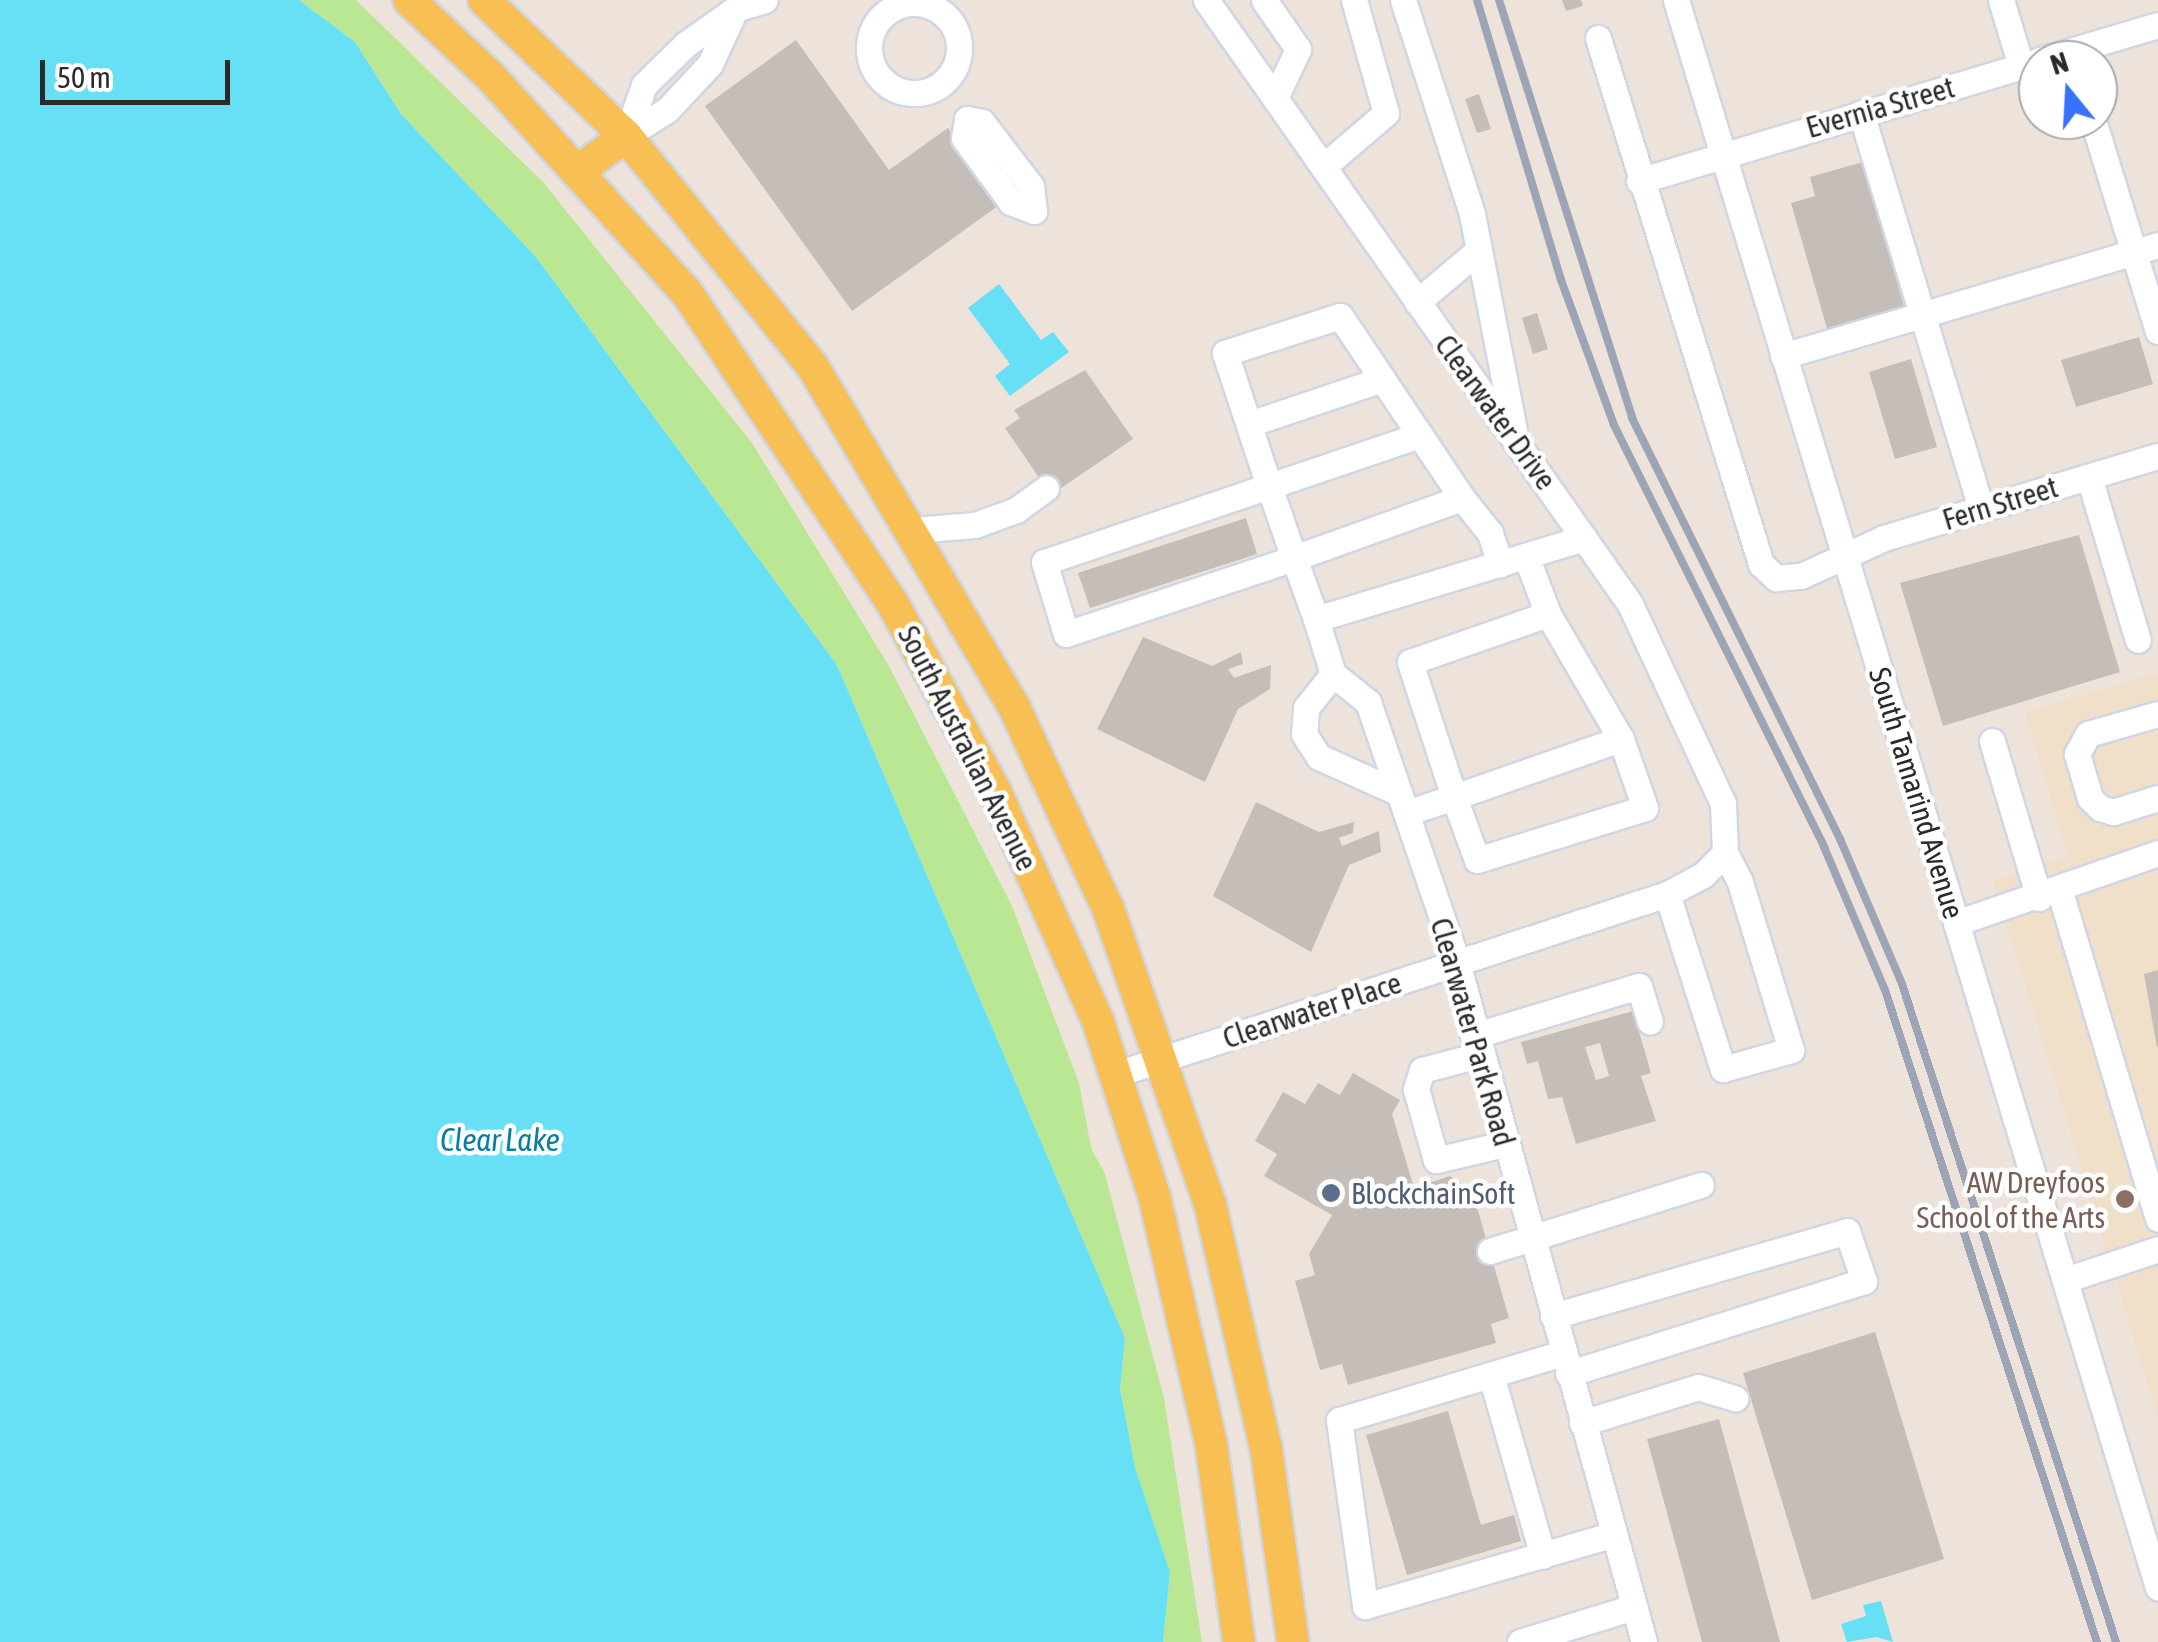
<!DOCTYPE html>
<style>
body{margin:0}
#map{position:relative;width:2158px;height:1642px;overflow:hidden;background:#ede3db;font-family:"Asap Condensed",sans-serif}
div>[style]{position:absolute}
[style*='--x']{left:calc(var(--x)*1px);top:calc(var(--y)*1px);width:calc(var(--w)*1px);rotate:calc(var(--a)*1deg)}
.education>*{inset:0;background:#f0dfc9}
.green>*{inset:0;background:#bae794}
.water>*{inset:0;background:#67e0f5}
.building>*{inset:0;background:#c5bdb7}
.roads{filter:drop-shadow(2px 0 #d0d6e4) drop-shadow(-2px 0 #d0d6e4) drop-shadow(0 2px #d0d6e4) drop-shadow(0 -2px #d0d6e4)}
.minor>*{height:25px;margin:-12.5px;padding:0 12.5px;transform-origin:12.5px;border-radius:12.5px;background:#fff}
.minor>.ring{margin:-12.5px;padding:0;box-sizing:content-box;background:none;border:25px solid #fff;border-radius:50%}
.major>*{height:32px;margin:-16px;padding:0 16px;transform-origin:16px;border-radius:16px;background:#f8bf54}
.rail>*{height:8px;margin:-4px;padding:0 4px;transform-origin:4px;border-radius:4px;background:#9da4b5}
.dots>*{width:28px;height:28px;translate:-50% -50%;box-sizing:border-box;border:5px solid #fff;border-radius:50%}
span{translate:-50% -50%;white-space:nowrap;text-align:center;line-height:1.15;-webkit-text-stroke:9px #fff;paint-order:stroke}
.street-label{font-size:30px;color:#2a2a2a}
.education-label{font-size:30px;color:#785e54}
.right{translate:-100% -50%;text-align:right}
.service-label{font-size:30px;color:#4e5e75}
.left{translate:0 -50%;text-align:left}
.water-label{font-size:32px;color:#067ea2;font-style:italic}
.north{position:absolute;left:2018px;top:40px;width:100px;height:100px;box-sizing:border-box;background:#fff;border:2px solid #aaa;border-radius:50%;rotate:342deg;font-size:28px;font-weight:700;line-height:40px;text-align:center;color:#2a2a2a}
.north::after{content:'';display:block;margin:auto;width:35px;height:45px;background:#3672ff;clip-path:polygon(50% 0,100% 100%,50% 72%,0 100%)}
.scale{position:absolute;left:40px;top:60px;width:190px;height:45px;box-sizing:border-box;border:5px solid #2a2a2a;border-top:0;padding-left:12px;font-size:30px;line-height:35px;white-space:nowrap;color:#2a2a2a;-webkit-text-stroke:8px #fff;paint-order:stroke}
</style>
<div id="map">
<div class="education">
<div style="clip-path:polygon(2158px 673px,2158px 1418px,1993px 880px,2068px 857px,2025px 712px)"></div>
</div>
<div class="green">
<div style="clip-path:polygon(299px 0,356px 0,543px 182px,752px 443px,889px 666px,1012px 906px,1079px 1083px,1091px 1148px,1105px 1174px,1164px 1398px,1202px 1642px,1163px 1642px,1170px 1572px,1135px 1467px,1120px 1389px,1125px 1338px,837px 665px,536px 257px,401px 114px,355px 42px)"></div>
</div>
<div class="water">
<div style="clip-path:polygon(0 0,299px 0,355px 42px,401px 114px,536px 257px,837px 665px,1125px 1338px,1120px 1389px,1135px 1467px,1170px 1572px,1163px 1642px,0 1642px)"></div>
<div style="clip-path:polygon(999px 284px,1041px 340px,1053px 332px,1069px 352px,1010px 396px,995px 376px,1010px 364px,968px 308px)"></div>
<div style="clip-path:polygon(1881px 1601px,1893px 1642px,1877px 1637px,1847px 1642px,1841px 1624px,1866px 1616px,1863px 1605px)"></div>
</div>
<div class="building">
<div style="clip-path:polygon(1562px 0,1581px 0,1583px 6px,1566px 11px)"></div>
<div style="clip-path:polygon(796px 40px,889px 170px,948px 128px,1002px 203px,852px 311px,705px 106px)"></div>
<div style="clip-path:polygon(1479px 94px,1491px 129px,1477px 133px,1465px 99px)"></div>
<div style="clip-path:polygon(1863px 162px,1905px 310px,1828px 332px,1791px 203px,1815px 196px,1810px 177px)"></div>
<div style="clip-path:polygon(1537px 313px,1548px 349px,1533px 354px,1522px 318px)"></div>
<div style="clip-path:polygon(2139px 337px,2153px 384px,2076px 407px,2061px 360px)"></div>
<div style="clip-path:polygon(1911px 359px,1937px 447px,1895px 459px,1869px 372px)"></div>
<div style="clip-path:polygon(1085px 370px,1133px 439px,1051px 495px,1005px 428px,1020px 418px,1014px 410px)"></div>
<div style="clip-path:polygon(1246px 518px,1257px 554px,1090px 608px,1078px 573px)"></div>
<div style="clip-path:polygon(2079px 535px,2120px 672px,1943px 726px,1900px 583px)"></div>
<div style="clip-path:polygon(1143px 637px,1212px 666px,1241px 652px,1243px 664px,1228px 669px,1234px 678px,1271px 665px,1270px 689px,1238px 709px,1205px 782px,1097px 729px)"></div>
<div style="clip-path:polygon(1256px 802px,1319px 832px,1354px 822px,1353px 833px,1339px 838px,1342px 846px,1379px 831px,1381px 852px,1349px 865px,1311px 952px,1213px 896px)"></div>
<div style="clip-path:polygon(2158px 970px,2158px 1047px,2157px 1047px,2144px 974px)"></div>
<div style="clip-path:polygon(evenodd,1633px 1011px,1651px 1073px,1641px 1076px,1656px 1121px,1576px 1144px,1562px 1097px,1548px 1099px,1538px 1061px,1527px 1064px,1521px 1042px,1633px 1011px,1600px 1043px,1609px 1076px,1596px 1080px,1585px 1047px,1600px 1043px)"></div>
<div style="clip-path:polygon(1353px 1073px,1400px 1100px,1392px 1114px,1414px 1188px,1450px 1176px,1472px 1190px,1509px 1318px,1491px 1324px,1496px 1343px,1348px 1385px,1342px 1364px,1320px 1370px,1295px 1281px,1315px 1275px,1309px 1254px,1332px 1215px,1264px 1176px,1277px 1154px,1255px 1141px,1283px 1092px,1305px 1104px,1318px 1083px,1340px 1095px)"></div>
<div style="clip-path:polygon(1875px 1332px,1944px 1559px,1812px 1600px,1743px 1373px)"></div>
<div style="clip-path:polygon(1448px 1411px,1481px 1525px,1514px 1515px,1521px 1541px,1407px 1575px,1366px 1435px)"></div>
<div style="clip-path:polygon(1719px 1419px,1780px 1642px,1702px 1642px,1647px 1439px)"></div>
</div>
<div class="roads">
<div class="minor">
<div style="--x:1206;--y:0;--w:738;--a:54.93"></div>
<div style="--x:1630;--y:604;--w:220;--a:65"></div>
<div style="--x:1723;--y:803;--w:50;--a:87.7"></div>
<div style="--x:1264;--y:0;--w:60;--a:55.2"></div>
<div style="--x:1298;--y:49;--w:54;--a:115.1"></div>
<div style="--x:1403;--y:0;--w:225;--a:72.1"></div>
<div style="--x:1472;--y:214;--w:221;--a:79"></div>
<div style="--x:1676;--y:0;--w:1659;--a:73.11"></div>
<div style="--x:2001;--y:0;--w:69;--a:73.1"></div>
<div class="ring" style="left:869px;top:3px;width:65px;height:65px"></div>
<div style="--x:1598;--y:38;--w:551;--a:72.78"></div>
<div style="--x:1761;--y:564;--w:21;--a:43"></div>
<div style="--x:1776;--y:578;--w:25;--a:-5"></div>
<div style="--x:1801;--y:576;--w:91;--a:-24.6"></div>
<div style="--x:1884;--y:538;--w:286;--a:-16.7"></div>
<div style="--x:2040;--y:60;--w:123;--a:-16.5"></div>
<div style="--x:1861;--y:113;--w:414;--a:73.1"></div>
<div style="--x:967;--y:119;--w:15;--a:11"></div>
<div style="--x:982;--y:122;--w:81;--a:52.6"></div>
<div style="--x:1031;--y:186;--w:25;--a:83"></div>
<div style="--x:1034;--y:211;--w:25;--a:-159"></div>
<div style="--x:1011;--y:202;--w:79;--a:-126.3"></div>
<div style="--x:964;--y:138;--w:19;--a:-81"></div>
<div style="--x:2093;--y:120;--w:221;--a:72.9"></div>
<div style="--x:626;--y:136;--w:54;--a:-70.6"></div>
<div style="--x:644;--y:85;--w:59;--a:-44.3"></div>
<div style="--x:686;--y:44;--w:60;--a:-35.5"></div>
<div style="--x:735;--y:9;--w:31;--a:-17"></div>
<div style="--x:626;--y:136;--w:49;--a:-32.4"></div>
<div style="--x:667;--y:110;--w:63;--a:-46.9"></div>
<div style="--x:710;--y:64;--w:55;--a:-65.3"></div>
<div style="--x:1323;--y:167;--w:83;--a:-40.6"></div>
<div style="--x:1386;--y:113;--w:117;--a:-105.8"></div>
<div style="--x:1639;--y:181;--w:417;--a:-16.7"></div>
<div style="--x:1417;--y:302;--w:81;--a:-40"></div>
<div style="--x:1783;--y:356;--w:391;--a:-16.5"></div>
<div style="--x:1249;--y:424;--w:141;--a:-18.6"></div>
<div style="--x:1420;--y:435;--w:159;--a:161.3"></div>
<div style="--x:1269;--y:486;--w:237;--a:161.3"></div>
<div style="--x:1044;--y:562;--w:75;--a:73"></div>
<div style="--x:1066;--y:634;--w:240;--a:-18.4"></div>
<div style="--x:1294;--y:558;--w:178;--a:-19.7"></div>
<div style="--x:1462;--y:498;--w:219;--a:-123.8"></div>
<div style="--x:1340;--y:316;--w:121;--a:162.2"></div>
<div style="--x:1225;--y:353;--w:140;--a:71.7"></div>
<div style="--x:1269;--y:486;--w:76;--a:70.9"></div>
<div style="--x:1294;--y:558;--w:65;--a:70.2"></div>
<div style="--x:1316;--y:619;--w:58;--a:72.8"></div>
<div style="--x:1333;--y:674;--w:45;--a:38.7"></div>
<div style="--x:1368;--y:702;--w:275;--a:71.1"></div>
<div style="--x:1457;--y:962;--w:705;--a:74.62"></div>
<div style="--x:2089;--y:477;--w:170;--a:73.3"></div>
<div style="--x:1462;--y:498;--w:45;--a:51.3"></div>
<div style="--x:1490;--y:533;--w:33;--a:72"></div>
<div style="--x:913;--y:530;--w:62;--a:-4.6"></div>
<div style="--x:975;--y:525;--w:44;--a:-20.1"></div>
<div style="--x:1016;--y:510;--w:37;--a:-36"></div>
<div style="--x:1526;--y:556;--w:62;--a:69.2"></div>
<div style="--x:1316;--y:619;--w:280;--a:-16.8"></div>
<div style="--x:1333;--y:674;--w:43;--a:128.5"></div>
<div style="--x:1306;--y:708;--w:26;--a:94"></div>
<div style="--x:1304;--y:734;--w:27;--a:57"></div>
<div style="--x:1319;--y:757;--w:88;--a:24.2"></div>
<div style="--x:2158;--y:714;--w:73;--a:164.1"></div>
<div style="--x:2088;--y:734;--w:23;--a:119"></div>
<div style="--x:2077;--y:754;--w:46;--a:73.5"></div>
<div style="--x:2090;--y:798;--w:14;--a:45"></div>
<div style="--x:2100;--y:808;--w:14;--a:17"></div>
<div style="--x:2113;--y:812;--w:47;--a:-17.3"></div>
<div style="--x:1992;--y:741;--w:164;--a:73.3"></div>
<div style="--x:1406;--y:813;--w:51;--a:-18.4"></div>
<div style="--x:1454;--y:797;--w:177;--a:-19.2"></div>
<div style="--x:1621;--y:739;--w:73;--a:70.8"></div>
<div style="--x:1645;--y:808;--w:176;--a:162.8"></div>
<div style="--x:1477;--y:860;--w:67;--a:-110.1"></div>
<div style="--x:1454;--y:797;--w:142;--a:-108.1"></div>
<div style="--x:1410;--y:662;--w:146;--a:-19.2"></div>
<div style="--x:1548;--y:614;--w:145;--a:59.7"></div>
<div style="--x:2060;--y:892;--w:341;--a:73.3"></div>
<div style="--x:1667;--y:894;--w:184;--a:72.3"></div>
<div style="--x:1723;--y:1069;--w:71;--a:-15.6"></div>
<div style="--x:1791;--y:1050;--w:176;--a:-106.9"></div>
<div style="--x:1740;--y:882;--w:33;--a:-117"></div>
<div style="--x:1956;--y:923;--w:214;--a:-19.1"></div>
<div style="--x:1473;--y:1036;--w:173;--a:-16.8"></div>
<div style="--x:1639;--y:986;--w:37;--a:73"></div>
<div style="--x:1479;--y:1055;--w:59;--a:165.3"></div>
<div style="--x:1422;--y:1070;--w:20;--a:108"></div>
<div style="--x:1416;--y:1089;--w:74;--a:74.3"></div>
<div style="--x:1436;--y:1160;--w:70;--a:-13.2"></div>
<div style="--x:1117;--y:1074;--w:579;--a:-18.12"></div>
<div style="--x:1667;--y:894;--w:41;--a:-27.8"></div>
<div style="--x:1703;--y:875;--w:31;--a:-45"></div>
<div style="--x:1490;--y:1251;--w:221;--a:-17.4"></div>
<div style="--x:2065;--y:1280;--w:98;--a:-18.4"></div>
<div style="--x:1553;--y:1316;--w:306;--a:-16.1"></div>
<div style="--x:1847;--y:1231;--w:53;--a:71.2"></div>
<div style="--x:1864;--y:1281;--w:310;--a:162.6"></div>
<div style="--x:1563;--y:1353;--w:234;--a:163.3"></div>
<div style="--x:1339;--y:1420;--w:188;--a:82"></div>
<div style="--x:1365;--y:1606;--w:259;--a:-16.1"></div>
<div style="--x:1491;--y:1375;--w:188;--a:74"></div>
<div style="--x:1582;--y:1423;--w:121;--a:-17.2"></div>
<div style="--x:1698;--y:1387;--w:39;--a:17"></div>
<div style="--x:1520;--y:1642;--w:119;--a:-17.1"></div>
</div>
<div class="major">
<div style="--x:409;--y:0;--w:111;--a:43.2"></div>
<div style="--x:490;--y:76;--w:293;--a:47.8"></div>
<div style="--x:687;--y:293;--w:373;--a:56.5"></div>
<div style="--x:893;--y:604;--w:213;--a:61.4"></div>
<div style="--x:995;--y:791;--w:252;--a:65.9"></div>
<div style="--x:1098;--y:1021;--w:187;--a:72.2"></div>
<div style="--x:1155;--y:1199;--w:250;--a:77.1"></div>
<div style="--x:1211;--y:1443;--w:201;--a:82"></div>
<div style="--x:484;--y:0;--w:197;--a:43.8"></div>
<div style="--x:626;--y:136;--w:297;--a:51"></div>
<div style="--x:813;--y:367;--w:397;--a:59.4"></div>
<div style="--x:1015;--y:709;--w:220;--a:65"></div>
<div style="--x:1108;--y:908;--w:313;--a:71"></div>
<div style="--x:1210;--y:1204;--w:250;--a:77.1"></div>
<div style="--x:1266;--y:1448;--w:196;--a:82.1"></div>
<div style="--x:578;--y:171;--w:59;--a:-36.1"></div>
</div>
</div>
<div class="rail">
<div style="--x:1477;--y:0;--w:292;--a:73.3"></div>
<div style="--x:1561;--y:280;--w:154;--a:69.9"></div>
<div style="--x:1614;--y:425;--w:471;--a:63.5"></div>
<div style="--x:1824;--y:847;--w:155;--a:66.9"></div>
<div style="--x:1885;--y:990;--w:686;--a:71.99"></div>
<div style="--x:1499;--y:0;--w:439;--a:72.3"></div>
<div style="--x:1632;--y:418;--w:470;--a:63.7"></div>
<div style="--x:1840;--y:839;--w:158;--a:66.8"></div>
<div style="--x:1902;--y:984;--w:692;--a:71.98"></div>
</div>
<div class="dots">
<div style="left:1331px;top:1193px;background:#5c6f8a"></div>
<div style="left:2125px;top:1199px;background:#8d6e63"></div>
</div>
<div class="street-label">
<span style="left:1880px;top:107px;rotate:-16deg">Evernia Street</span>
<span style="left:1496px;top:412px;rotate:54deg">Clearwater Drive</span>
<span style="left:2000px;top:503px;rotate:-17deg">Fern Street</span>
<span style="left:968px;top:748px;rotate:63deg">South Australian Avenue</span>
<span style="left:1917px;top:793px;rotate:73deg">South Tamarind Avenue</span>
<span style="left:1312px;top:1010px;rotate:-18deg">Clearwater Place</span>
<span style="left:1473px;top:1032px;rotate:74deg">Clearwater Park Road</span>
</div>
<div class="education-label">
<span class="right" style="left:2105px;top:1199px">AW Dreyfoos<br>School of the Arts</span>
</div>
<div class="service-label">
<span class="left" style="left:1351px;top:1193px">BlockchainSoft</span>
</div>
<div class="water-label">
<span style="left:500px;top:1140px">Clear Lake</span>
</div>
<div class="north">N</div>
<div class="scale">50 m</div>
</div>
